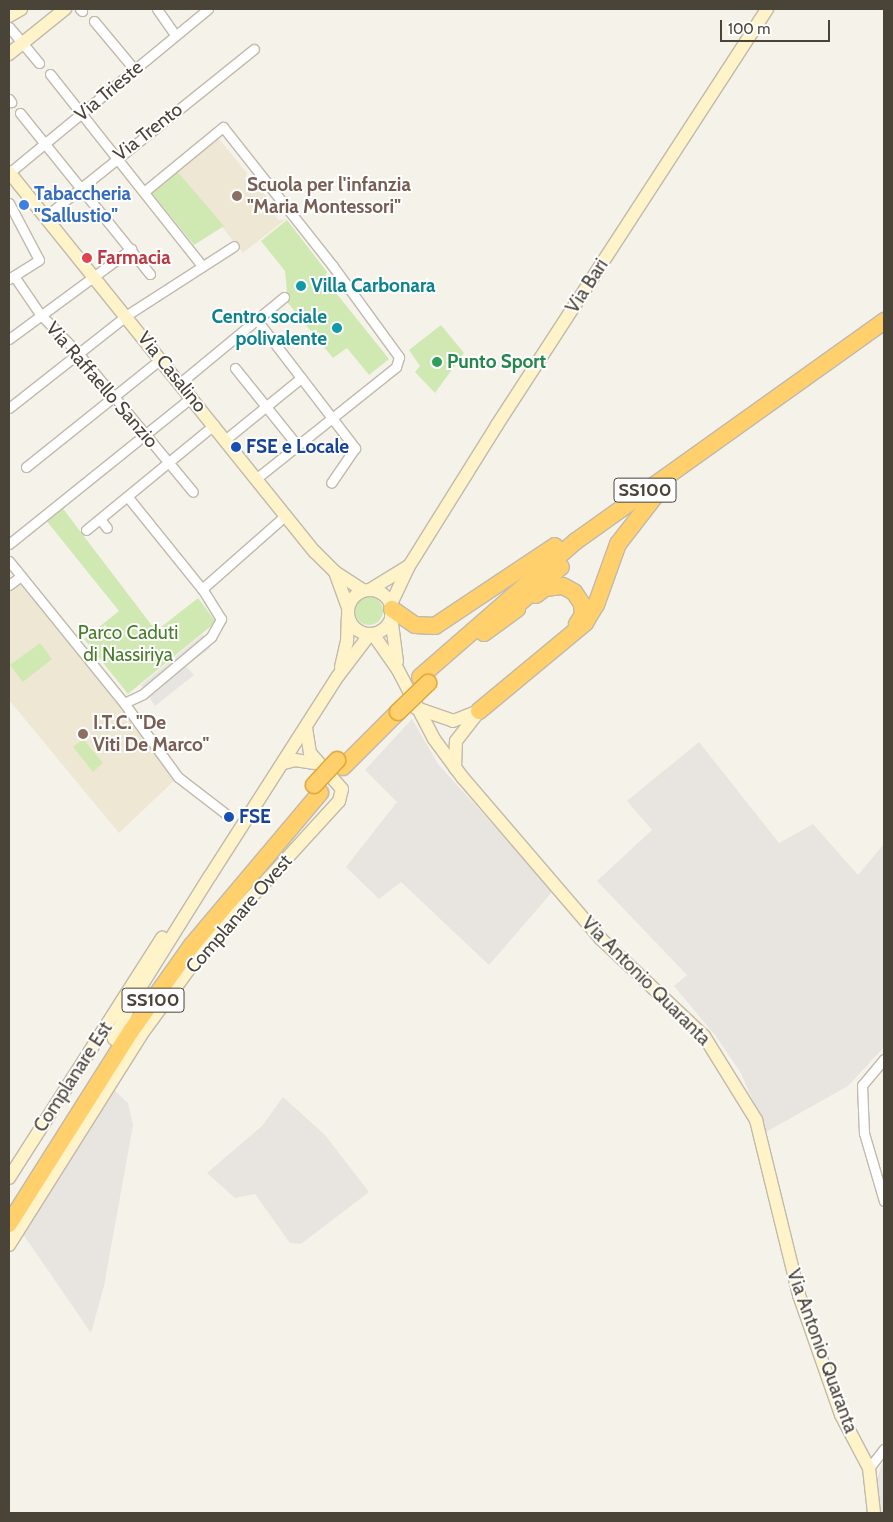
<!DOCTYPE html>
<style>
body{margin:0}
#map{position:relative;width:893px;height:1522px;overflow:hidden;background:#f5f2ea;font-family:Cabin,sans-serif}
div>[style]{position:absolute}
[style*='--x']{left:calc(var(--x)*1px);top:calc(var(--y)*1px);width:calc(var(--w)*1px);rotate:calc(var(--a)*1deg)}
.industrial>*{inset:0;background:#e8e4df}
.education>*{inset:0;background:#eee7d4}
.green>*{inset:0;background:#d0e9b3}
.round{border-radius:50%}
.parking>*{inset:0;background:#e7e5e2}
.roads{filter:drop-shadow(1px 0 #c1baac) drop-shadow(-1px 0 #c1baac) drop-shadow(0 1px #c1baac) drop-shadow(0 -1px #c1baac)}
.street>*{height:9px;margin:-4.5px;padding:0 4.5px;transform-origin:4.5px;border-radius:4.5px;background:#fff}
.secondary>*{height:12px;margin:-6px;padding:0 6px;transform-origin:6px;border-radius:6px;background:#fff3ca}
.secondary>.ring{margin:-6px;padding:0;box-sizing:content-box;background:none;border:12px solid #fff3ca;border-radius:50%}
.highway>*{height:16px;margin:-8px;padding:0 8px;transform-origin:8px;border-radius:8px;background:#ffd06c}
.bridges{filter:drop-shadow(1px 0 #dfa53a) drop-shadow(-1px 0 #dfa53a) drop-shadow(0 1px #dfa53a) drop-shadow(0 -1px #dfa53a)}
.highway-bridge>*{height:16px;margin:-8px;padding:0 8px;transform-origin:8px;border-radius:8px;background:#ffd06c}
.dots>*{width:14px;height:14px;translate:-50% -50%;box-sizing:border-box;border:2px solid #fff;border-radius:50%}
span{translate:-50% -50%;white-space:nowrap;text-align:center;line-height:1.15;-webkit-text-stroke:4px #fff;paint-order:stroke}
.shield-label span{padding:1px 4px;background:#fff;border:1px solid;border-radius:4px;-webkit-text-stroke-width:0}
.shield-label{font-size:18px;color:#4a4338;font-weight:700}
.street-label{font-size:19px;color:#4a4338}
.education-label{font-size:19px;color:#785e54;font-weight:700}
.left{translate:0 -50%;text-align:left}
.shop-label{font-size:19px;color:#366cbe;font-weight:700}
.health-label{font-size:19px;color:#be3a42;font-weight:700}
.culture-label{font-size:19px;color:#0d838f;font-weight:700}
.right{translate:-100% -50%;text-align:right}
.leisure-label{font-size:19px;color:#27864d;font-weight:700}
.transit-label{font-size:19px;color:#164399;font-weight:700}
.park-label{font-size:19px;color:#487d29}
.frame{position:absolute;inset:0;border:10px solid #4a4338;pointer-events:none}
.scale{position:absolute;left:720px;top:20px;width:110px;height:22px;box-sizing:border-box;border:2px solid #4a4338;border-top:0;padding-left:6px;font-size:15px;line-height:18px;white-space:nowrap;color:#4a4338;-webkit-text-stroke:4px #fff;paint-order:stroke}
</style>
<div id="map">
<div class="industrial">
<div style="clip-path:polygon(412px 719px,438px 764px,553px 891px,489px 965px,401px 882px,379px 899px,346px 867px,397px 802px,365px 770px)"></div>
<div style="clip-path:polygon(699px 742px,779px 843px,813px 824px,858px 875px,884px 844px,884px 1047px,848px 1086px,766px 1132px,741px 1073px,715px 1035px,674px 986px,687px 975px,597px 881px,652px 830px,627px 801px)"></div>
<div style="clip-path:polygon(114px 1090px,128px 1103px,133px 1125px,104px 1286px,91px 1333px,23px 1234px)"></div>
<div style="clip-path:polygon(283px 1097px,325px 1135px,369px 1192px,301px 1244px,290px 1243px,255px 1194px,235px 1198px,207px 1173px,262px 1126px)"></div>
</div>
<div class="education">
<div style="clip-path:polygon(219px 139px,247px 173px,245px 179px,249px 185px,256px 184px,277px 210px,275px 215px,278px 220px,286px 219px,243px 253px,176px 170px)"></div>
<div style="clip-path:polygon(20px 583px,178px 777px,119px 833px,9px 700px,9px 592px)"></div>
</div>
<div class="green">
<div style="clip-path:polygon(176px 170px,224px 226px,194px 245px,151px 192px)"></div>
<div style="clip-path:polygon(287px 220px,327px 272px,324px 278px,389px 359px,369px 375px,347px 348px,333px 358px,288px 303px,285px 271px,261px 241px)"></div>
<div style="clip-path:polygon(441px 325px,464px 353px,435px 393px,415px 372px,420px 366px,409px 350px)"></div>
<div style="clip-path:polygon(61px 506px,156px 631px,198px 598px,216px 622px,128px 694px,84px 639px,119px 611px,45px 519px)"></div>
<div class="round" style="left:355px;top:597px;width:28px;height:28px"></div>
<div style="clip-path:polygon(40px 643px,52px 659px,23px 682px,10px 665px)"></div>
<div style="clip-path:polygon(83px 739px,103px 763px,93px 772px,73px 747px)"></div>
</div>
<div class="parking">
<div style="clip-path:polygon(203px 634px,210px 648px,186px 666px,194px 675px,155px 706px,141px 685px)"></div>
<div style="clip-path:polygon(884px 1458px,884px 1513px,880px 1513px,877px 1479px)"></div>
</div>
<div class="roads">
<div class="street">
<div style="--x:80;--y:9;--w:3;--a:45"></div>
<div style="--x:157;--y:9;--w:32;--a:55"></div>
<div style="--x:94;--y:21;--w:62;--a:50.2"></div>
<div style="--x:9;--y:27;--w:47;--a:50.2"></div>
<div style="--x:50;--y:74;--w:245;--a:51.6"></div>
<div style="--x:9;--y:99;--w:4;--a:56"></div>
<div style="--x:20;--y:113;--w:207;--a:51.1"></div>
<div style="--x:9;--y:173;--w:258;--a:-39.5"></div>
<div style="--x:145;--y:191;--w:101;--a:-39.4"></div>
<div style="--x:223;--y:127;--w:176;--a:51.7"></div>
<div style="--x:332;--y:265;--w:114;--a:53.9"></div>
<div style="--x:399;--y:357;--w:10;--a:107"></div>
<div style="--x:396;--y:367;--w:178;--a:141.4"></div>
<div style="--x:9;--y:203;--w:64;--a:62.2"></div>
<div style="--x:39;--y:260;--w:36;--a:148"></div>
<div style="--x:45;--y:217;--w:268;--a:-38.8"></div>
<div style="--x:14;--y:276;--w:46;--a:55.6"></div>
<div style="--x:40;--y:314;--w:54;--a:45.7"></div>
<div style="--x:78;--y:353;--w:180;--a:50.4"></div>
<div style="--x:256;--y:319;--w:163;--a:52.5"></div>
<div style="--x:355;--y:448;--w:42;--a:124.4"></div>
<div style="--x:9;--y:339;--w:152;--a:-36.4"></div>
<div style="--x:235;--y:368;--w:97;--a:51.2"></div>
<div style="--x:180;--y:383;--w:135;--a:-39.6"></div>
<div style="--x:9;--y:408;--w:150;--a:-38.2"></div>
<div style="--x:127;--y:315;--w:127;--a:-32.8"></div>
<div style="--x:226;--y:439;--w:97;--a:-39.1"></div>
<div style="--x:26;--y:467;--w:173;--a:-38.7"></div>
<div style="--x:100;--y:519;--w:11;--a:52"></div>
<div style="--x:86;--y:530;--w:166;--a:-39.4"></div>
<div style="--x:9;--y:544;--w:235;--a:-38.8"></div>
<div style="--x:9;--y:561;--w:183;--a:51"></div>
<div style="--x:124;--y:703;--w:92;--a:53.9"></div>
<div style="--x:178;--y:777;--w:61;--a:37.6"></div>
<div style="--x:9;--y:585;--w:15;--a:-37"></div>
<div style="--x:202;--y:589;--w:112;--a:-41.4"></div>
<div style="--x:124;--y:703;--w:21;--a:-25"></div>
<div style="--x:143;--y:694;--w:89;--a:-40"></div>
<div style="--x:211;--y:637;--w:21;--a:-61"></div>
<div style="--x:221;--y:619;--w:36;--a:-122"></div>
<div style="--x:202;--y:589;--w:119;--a:-128.9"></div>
<div style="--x:884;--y:1059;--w:34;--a:130"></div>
<div style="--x:862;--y:1085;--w:48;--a:87.6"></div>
<div style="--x:864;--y:1133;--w:71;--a:73.6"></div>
<div style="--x:869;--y:1468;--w:24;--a:-52"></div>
</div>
<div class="secondary">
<div style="--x:9;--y:16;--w:14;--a:-30"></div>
<div style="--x:9;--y:54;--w:72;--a:-38.8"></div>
<div style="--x:9;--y:172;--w:488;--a:51.2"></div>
<div style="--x:315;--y:552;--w:28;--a:45"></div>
<div style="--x:335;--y:572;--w:33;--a:33"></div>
<div style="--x:335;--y:572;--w:38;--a:70"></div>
<div style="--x:371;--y:589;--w:42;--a:-31.4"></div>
<div class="ring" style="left:348px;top:590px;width:32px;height:32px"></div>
<div style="--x:391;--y:604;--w:42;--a:-64.7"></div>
<div style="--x:409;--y:566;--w:166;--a:-58"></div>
<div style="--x:497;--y:425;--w:496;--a:-57"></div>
<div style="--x:391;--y:616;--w:46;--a:82.6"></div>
<div style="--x:373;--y:634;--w:44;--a:55.2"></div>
<div style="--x:398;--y:670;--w:78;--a:62.4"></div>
<div style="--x:434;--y:739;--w:49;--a:53.4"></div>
<div style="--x:463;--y:778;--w:212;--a:49.4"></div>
<div style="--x:601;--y:939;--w:141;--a:43.3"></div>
<div style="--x:704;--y:1036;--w:99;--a:58.2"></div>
<div style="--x:756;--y:1120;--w:180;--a:76.2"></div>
<div style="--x:799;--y:1295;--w:127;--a:70.7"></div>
<div style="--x:841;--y:1415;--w:60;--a:62.2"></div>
<div style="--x:869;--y:1468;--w:45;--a:83.7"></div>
<div style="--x:341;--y:667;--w:26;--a:-77"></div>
<div style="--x:347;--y:642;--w:25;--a:-88"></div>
<div style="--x:416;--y:708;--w:39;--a:19"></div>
<div style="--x:453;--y:721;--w:28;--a:-21"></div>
<div style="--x:284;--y:763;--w:11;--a:-15"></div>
<div style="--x:295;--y:760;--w:20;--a:9"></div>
<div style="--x:455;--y:768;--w:27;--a:-88"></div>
<div style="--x:456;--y:741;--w:36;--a:-52"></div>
<div style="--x:114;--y:1039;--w:44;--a:-64.6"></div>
<div style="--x:133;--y:999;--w:145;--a:-58"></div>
<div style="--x:210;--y:876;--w:237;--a:-57.4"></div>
<div style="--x:338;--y:676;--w:53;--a:-52.7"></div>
<div style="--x:9;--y:1178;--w:285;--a:-57.5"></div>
<div style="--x:9;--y:1245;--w:248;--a:-57.8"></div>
<div style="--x:141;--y:1035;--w:105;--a:-53.9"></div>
<div style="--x:203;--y:950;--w:202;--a:-47.6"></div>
<div style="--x:339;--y:801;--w:12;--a:-76"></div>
<div style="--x:342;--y:789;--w:48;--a:-131.6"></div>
<div style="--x:310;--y:753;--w:25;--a:-99"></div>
</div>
<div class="highway">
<div style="--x:536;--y:595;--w:11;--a:-38"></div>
<div style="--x:545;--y:588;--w:18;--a:-6"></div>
<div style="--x:563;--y:586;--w:13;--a:29"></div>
<div style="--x:574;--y:592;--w:14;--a:56"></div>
<div style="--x:582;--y:604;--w:11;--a:85"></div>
<div style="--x:583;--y:615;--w:11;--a:124"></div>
<div style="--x:392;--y:609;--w:28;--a:35"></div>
<div style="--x:415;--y:625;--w:20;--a:3"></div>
<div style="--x:435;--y:626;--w:144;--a:-33.7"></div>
<div style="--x:508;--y:613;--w:70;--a:-41"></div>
<div style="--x:484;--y:633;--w:41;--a:-36"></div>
<div style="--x:420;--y:677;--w:207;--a:-41.1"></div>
<div style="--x:576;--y:541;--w:379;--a:-35.5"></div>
<div style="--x:479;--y:711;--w:138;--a:-39.7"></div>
<div style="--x:585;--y:623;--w:21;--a:-59"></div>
<div style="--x:596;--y:605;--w:65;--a:-70.2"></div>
<div style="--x:618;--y:544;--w:72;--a:-52.3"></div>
<div style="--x:343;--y:767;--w:78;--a:-45"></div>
<div style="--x:9;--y:1224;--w:228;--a:-57.7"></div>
<div style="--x:131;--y:1031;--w:105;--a:-54.7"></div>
<div style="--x:192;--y:945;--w:199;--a:-49.9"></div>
</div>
</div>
<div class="bridges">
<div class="highway-bridge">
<div style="--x:398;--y:712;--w:42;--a:-44"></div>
<div style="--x:314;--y:785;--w:34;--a:-47"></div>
</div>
</div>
<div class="dots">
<div style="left:237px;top:196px;background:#8d6e63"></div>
<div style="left:24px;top:205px;background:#3f7fe0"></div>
<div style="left:87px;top:258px;background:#e0444e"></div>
<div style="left:301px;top:286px;background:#0f9aa8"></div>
<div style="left:337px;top:328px;background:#0f9aa8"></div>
<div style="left:437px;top:362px;background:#2e9e5b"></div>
<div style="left:236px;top:447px;background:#1a4fb4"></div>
<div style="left:83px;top:734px;background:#8d6e63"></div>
<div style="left:229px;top:817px;background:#1a4fb4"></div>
</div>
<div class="shield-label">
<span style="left:645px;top:490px">SS100</span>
<span style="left:153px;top:1000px">SS100</span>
</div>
<div class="street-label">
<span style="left:109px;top:91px;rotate:-40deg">Via Trieste</span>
<span style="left:148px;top:132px;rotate:-38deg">Via Trento</span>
<span style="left:587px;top:286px;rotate:-57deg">Via Bari</span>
<span style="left:172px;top:372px;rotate:51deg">Via Casalino</span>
<span style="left:102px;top:385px;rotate:49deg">Via Raffaello Sanzio</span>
<span style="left:239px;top:914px;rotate:-49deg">Complanare Ovest</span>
<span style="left:646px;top:981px;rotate:45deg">Via Antonio Quaranta</span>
<span style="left:73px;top:1077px;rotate:-57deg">Complanare Est</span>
<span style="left:822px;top:1351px;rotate:70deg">Via Antonio Quaranta</span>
</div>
<div class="education-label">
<span class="left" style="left:247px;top:196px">Scuola per l'infanzia<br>"Maria Montessori"</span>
<span class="left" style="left:93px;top:734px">I.T.C. "De<br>Viti De Marco"</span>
</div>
<div class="shop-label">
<span class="left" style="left:34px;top:205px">Tabaccheria<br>"Sallustio"</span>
</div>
<div class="health-label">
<span class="left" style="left:97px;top:258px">Farmacia</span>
</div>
<div class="culture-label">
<span class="left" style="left:311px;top:286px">Villa Carbonara</span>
<span class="right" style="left:327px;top:328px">Centro sociale<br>polivalente</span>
</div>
<div class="leisure-label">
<span class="left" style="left:447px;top:362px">Punto Sport</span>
</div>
<div class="transit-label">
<span class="left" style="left:246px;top:447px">FSE e Locale</span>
<span class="left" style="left:239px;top:817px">FSE</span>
</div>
<div class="park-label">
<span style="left:128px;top:644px">Parco Caduti<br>di Nassiriya</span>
</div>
<div class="frame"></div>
<div class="scale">100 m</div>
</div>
